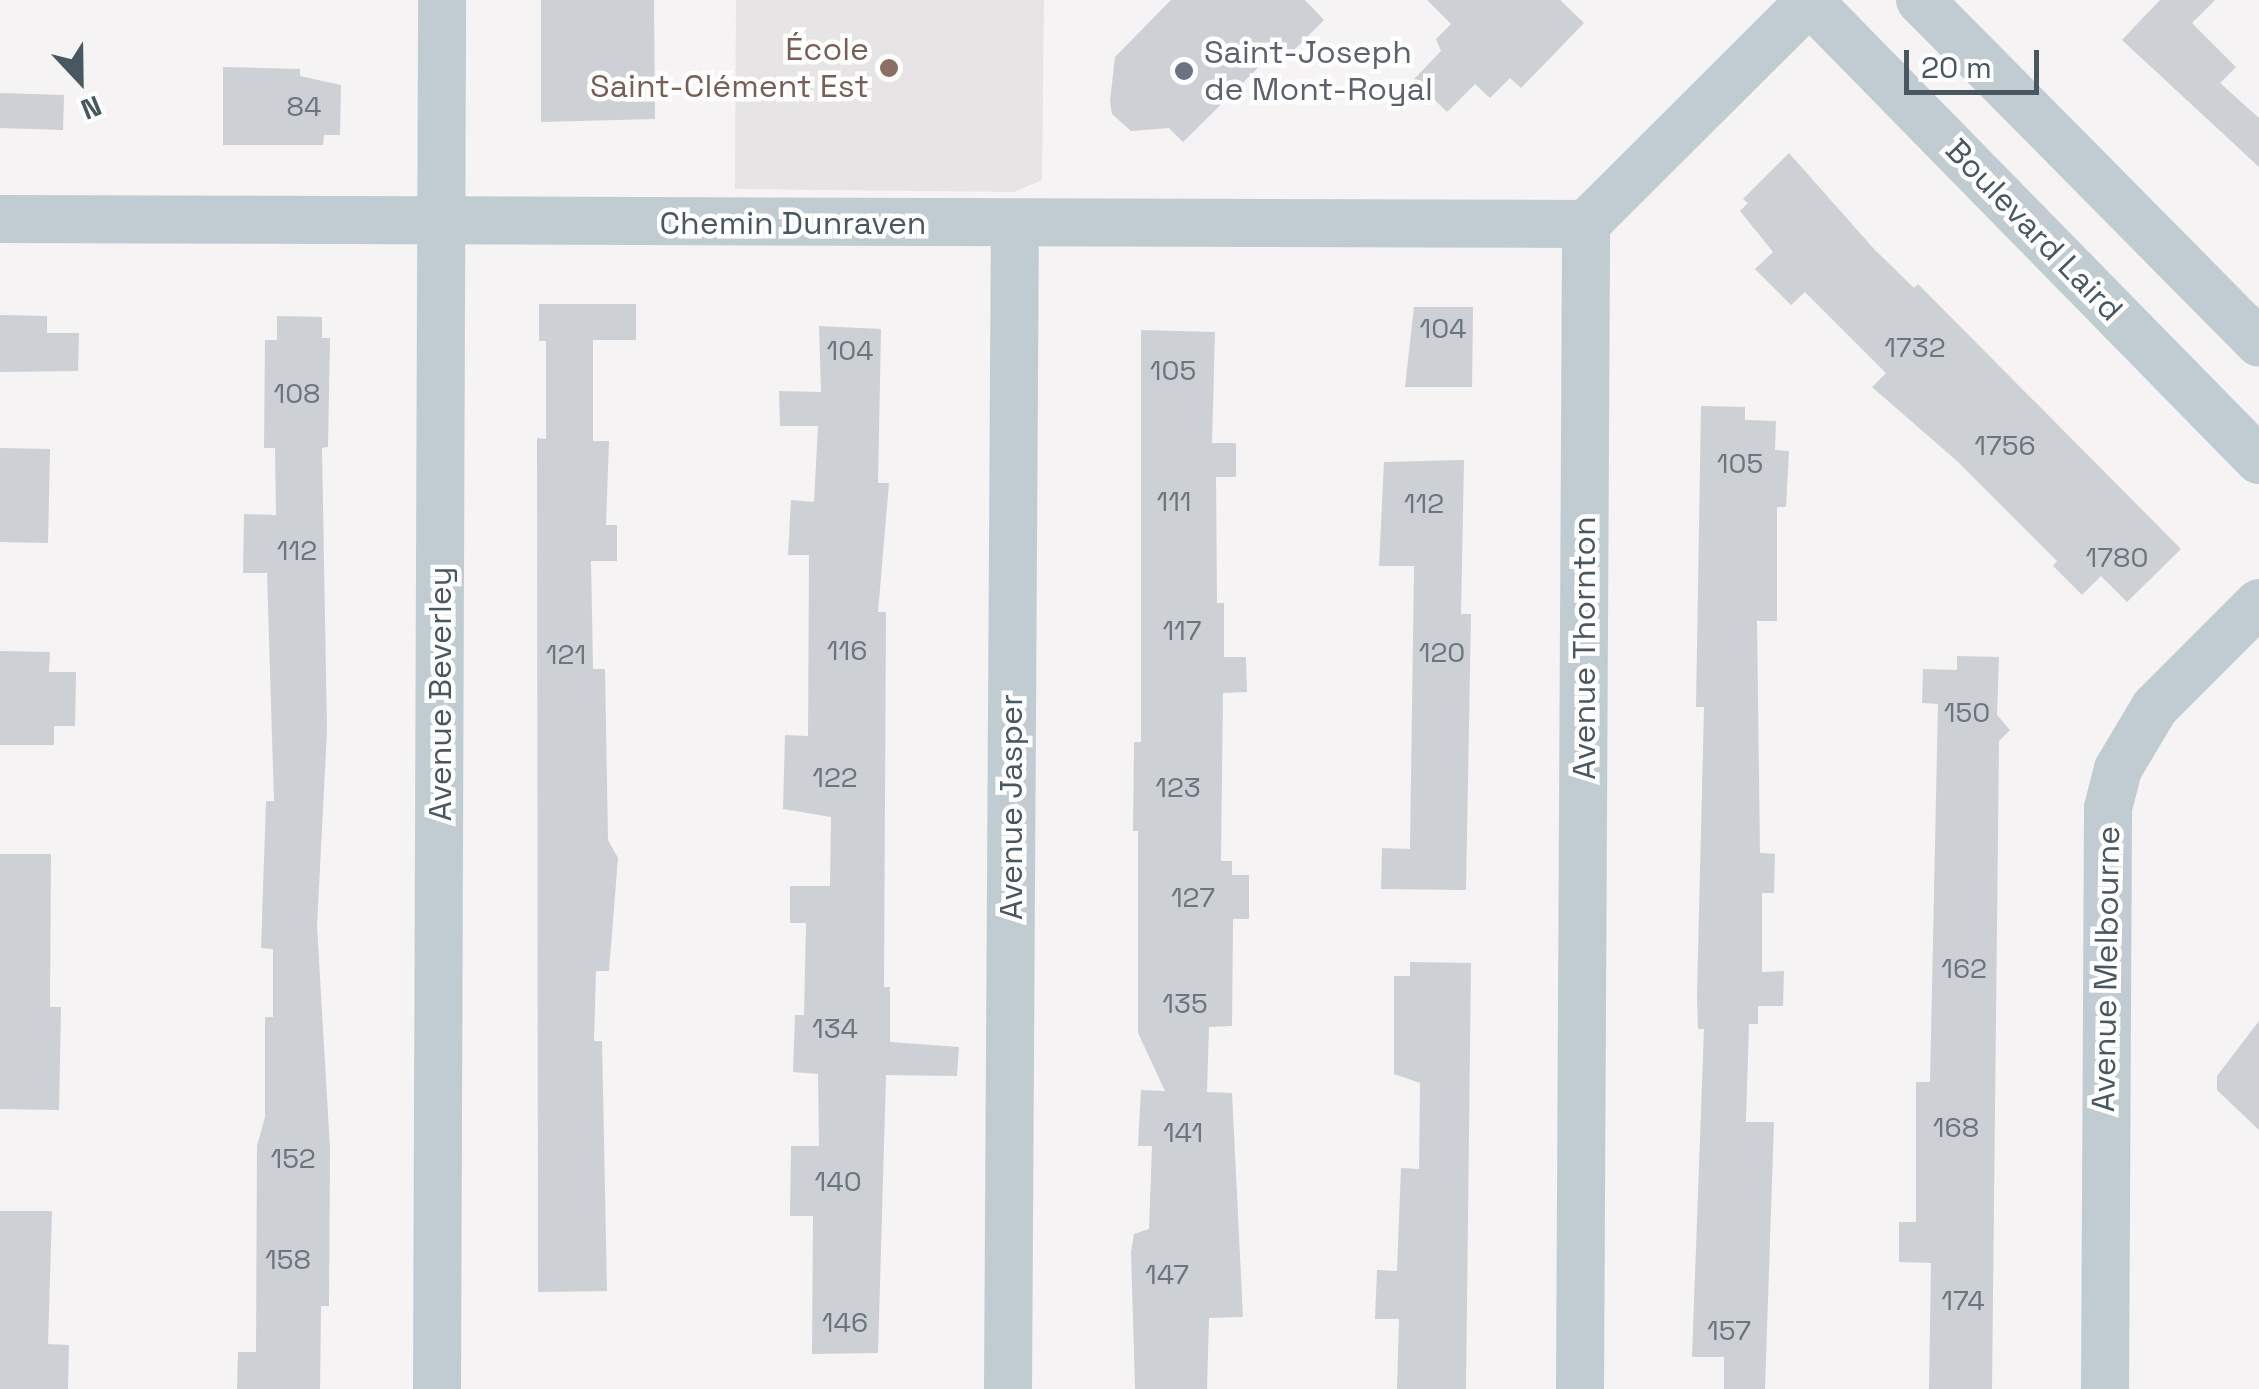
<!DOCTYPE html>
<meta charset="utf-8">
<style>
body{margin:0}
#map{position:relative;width:2259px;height:1389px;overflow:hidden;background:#f5f3f3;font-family:"Space Grotesk",sans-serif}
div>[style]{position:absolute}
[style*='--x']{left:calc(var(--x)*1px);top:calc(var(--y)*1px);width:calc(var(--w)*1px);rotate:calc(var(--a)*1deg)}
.education>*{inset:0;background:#e6e4e5}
.building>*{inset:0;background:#cdd0d5}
.minor>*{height:48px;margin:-24px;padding:0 24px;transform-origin:24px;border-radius:24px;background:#c0cbd2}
.dots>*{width:28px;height:28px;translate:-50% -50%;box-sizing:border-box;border:5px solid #fff;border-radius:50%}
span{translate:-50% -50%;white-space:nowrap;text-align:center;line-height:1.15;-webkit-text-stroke:9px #fff;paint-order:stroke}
.number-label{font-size:28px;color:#6a757e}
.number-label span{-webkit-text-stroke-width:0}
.education-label{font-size:32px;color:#785e54}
.right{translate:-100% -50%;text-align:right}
.worship-label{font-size:32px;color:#5b616d}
.left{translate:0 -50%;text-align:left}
.street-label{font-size:32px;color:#495761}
.north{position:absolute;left:30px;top:30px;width:100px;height:100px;-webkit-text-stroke:8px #fff;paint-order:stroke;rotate:158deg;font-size:28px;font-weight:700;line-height:40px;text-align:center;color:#495761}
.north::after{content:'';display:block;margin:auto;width:35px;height:45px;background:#495761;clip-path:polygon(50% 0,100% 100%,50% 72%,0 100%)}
.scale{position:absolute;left:1904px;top:50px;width:135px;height:45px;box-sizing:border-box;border:5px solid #495761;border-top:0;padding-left:12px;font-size:30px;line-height:35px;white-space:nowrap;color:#495761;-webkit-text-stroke:8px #fff;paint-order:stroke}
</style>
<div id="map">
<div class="education">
<div style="clip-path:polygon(736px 0,1044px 0,1042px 180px,1014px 192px,735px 189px)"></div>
</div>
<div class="building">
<div style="clip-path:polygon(541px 0,654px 0,655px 119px,541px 122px)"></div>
<div style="clip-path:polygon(1171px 0,1305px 0,1324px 20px,1280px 64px,1271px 55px,1183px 142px,1169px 128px,1131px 131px,1112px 114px,1110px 101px,1115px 57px)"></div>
<div style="clip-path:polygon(1427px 0,1560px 0,1584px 23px,1521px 88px,1510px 78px,1490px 98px,1475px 84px,1447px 112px,1414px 79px,1441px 51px,1436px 39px,1451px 24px)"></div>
<div style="clip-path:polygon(2160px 0,2215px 0,2192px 23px,2236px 67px,2220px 83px,2259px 118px,2259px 167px,2122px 40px)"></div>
<div style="clip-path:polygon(223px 67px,300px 69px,300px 76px,341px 85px,340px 135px,324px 135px,323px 145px,223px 145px)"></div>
<div style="clip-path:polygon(0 93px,64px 95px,63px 130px,0 128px)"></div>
<div style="clip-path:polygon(1789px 153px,1874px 249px,1914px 288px,1918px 284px,2181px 549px,2127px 602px,2101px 576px,2082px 595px,2053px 566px,2057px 561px,1957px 461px,1872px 387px,1886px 373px,1805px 292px,1791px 305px,1755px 269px,1773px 252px,1740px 211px,1748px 203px,1743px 199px)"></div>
<div style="clip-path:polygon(539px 304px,636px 304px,636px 340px,593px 340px,593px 441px,609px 441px,606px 525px,617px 525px,617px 561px,591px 561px,593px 669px,605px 669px,608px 840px,618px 858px,609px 971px,596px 971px,594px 1041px,602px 1041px,607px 1291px,538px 1292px,537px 438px,546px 439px,546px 341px,539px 341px)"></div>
<div style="clip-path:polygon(1414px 307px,1473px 307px,1472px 387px,1405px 387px)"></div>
<div style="clip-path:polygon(0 315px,47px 316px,47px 333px,79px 333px,78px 371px,0 372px)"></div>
<div style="clip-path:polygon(277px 316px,322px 317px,322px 338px,330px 338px,328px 447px,322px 448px,327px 731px,317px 926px,330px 1148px,329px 1306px,321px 1306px,320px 1389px,237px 1389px,238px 1352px,256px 1352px,257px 1146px,265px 1117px,265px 1017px,273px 1017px,273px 949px,261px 948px,266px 801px,274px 801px,267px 573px,243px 573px,244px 514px,276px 515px,275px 448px,264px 448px,265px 340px,277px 340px)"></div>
<div style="clip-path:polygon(819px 326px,881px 329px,878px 483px,889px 483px,878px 612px,886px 612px,884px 987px,890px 987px,890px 1042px,959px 1047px,957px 1076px,886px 1075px,878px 1353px,812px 1354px,813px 1216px,790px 1216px,791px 1146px,819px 1146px,818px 1074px,793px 1072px,795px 1015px,804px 1015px,806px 923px,790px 923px,790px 886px,830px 886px,831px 817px,783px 809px,785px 735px,808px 736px,809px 555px,788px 555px,791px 500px,814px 502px,818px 426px,780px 426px,779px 391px,821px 392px)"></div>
<div style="clip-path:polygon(1141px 330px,1215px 332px,1212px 443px,1236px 443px,1236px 477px,1216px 477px,1217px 603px,1224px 603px,1224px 657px,1246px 657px,1247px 692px,1223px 693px,1221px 861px,1232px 861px,1232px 875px,1249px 875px,1249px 919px,1233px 919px,1232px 1026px,1209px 1027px,1207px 1092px,1232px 1093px,1243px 1317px,1209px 1318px,1207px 1389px,1135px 1389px,1131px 1252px,1134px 1234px,1149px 1229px,1152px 1146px,1138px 1146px,1141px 1090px,1165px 1091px,1138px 1033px,1138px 831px,1133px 831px,1134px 742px,1141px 742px)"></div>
<div style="clip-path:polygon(1701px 406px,1745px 407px,1745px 420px,1776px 421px,1775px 450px,1789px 451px,1786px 507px,1777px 507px,1777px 621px,1757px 621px,1760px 853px,1775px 854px,1774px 893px,1762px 893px,1762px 972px,1784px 971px,1783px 1006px,1758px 1006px,1758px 1024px,1749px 1024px,1746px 1122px,1774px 1122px,1765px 1389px,1724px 1389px,1724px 1357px,1692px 1357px,1704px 1029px,1698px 1029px,1697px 994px,1704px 707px,1696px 707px)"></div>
<div style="clip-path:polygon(0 448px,50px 449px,48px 543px,0 542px)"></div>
<div style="clip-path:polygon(1464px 460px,1461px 614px,1471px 614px,1466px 890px,1381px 889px,1382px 848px,1410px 849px,1414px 566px,1379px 566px,1384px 462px)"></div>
<div style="clip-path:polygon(0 651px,50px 652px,49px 672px,76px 672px,75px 726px,54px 726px,54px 745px,0 745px)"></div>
<div style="clip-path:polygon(1957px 656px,1999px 657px,1997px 715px,2010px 730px,1999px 741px,1992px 1389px,1929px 1389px,1931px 1263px,1899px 1262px,1899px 1222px,1916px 1222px,1916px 1082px,1930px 1082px,1938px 704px,1922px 703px,1923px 669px,1957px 670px)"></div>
<div style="clip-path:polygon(0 854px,51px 854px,50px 1007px,61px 1007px,59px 1110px,0 1109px)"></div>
<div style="clip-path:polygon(1410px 962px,1471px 963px,1466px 1389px,1397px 1389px,1399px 1319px,1375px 1319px,1377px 1270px,1397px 1271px,1401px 1168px,1419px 1169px,1420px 1083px,1394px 1074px,1394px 976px,1410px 976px)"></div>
<div style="clip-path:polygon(2259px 1021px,2259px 1130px,2217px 1090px,2217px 1076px)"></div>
<div style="clip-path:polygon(0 1211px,52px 1211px,48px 1344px,69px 1345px,68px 1389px,0 1389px)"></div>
</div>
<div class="minor">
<div style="--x:1808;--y:0;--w:644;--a:45.57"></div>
<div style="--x:1920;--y:0;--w:482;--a:45.3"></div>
<div style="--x:0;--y:219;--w:1586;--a:0.18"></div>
<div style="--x:437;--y:1389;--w:1389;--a:-89.79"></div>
<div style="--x:1008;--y:1389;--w:1165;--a:-89.66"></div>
<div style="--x:1580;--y:1389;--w:1165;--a:-89.7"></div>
<div style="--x:1586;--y:224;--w:317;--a:-44.9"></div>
<div style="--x:2105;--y:1389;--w:581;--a:-89.7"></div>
<div style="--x:2108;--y:808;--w:40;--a:-75.6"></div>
<div style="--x:2118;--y:769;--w:72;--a:-59.2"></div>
<div style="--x:2155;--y:707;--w:147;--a:-45"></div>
</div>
<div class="dots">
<div style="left:889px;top:68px;background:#8d6e63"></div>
<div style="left:1184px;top:71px;background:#6b7280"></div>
</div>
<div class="number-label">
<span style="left:304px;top:106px">84</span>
<span style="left:1443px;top:328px">104</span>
<span style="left:1915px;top:347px">1732</span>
<span style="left:850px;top:350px">104</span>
<span style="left:1173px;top:370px">105</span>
<span style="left:297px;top:393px">108</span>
<span style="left:2005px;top:445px">1756</span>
<span style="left:1740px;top:463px">105</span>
<span style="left:1174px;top:501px">111</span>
<span style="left:1424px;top:503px">112</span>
<span style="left:297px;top:550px">112</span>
<span style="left:2117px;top:557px">1780</span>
<span style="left:1182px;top:630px">117</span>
<span style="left:847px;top:650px">116</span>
<span style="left:1442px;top:652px">120</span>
<span style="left:566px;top:654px">121</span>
<span style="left:1967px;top:712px">150</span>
<span style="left:835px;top:777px">122</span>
<span style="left:1178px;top:787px">123</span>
<span style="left:1193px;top:897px">127</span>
<span style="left:1964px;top:968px">162</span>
<span style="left:1185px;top:1003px">135</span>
<span style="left:835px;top:1028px">134</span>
<span style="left:1956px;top:1127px">168</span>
<span style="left:1183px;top:1132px">141</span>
<span style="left:293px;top:1158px">152</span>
<span style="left:838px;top:1181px">140</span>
<span style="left:288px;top:1259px">158</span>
<span style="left:1167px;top:1274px">147</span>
<span style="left:1963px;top:1300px">174</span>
<span style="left:845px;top:1322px">146</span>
<span style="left:1729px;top:1330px">157</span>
</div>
<div class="education-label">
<span class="right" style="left:869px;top:68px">École<br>Saint-Clément Est</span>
</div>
<div class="worship-label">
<span class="left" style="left:1204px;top:71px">Saint-Joseph<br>de Mont-Royal</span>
</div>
<div class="street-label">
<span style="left:793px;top:223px">Chemin Dunraven</span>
<span style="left:2034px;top:230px;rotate:46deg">Boulevard Laird</span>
<span style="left:1584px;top:648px;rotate:-90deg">Avenue Thornton</span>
<span style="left:440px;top:694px;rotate:-90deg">Avenue Beverley</span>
<span style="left:1011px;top:807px;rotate:-90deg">Avenue Jasper</span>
<span style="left:2106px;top:969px;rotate:-89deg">Avenue Melbourne</span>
</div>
<div class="north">N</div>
<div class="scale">20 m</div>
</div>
